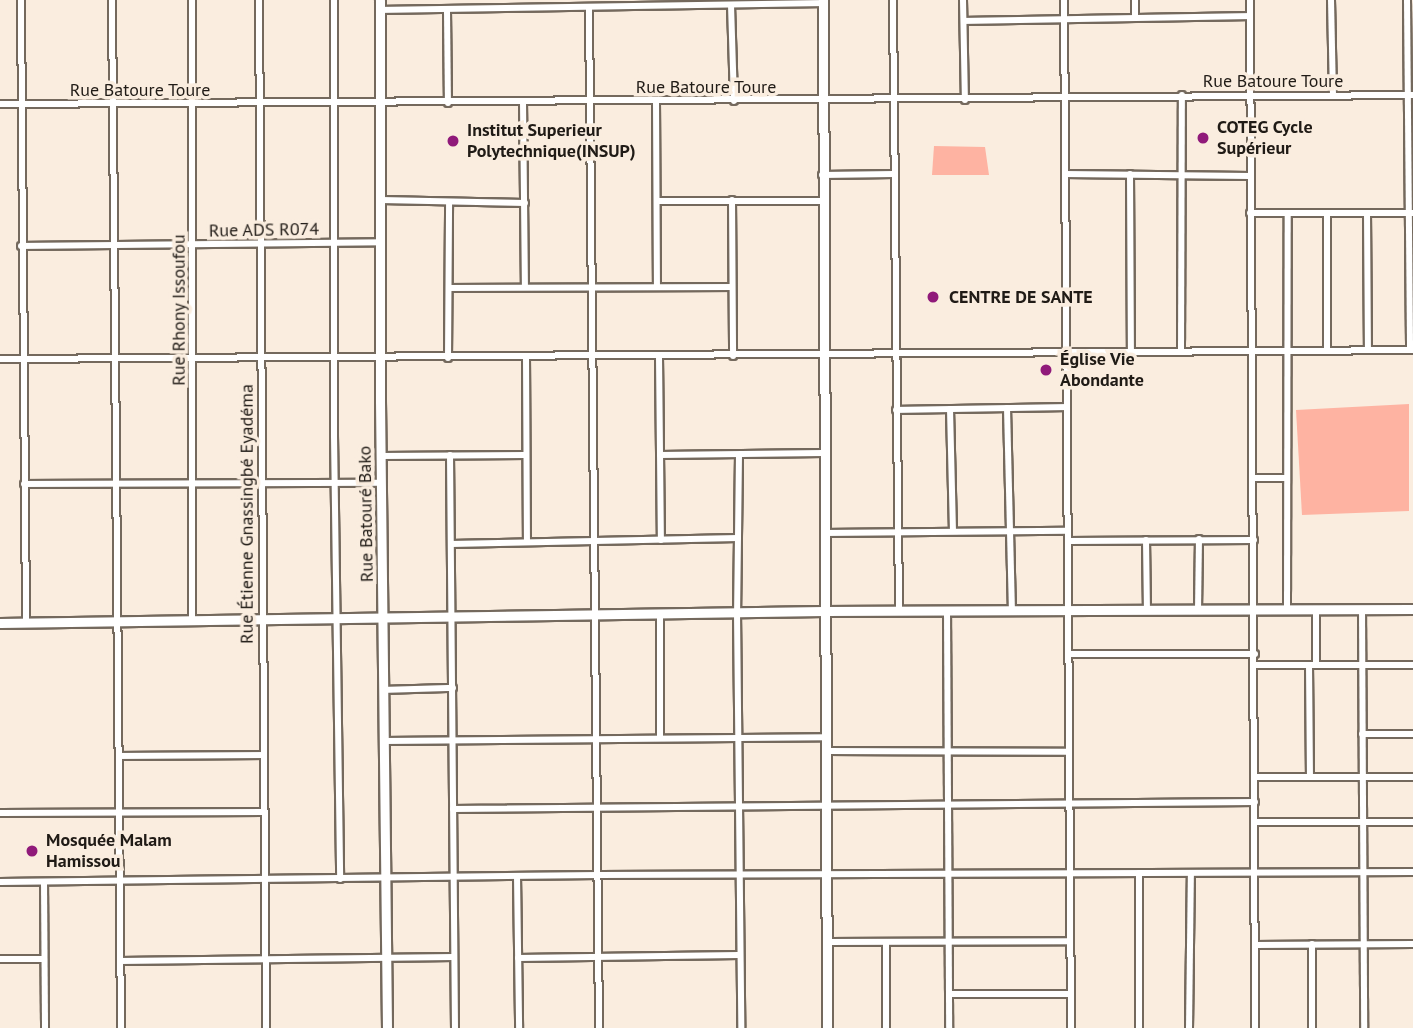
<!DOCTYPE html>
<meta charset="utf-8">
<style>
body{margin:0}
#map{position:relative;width:1413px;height:1028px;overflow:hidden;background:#faeddf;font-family:"PT Sans",sans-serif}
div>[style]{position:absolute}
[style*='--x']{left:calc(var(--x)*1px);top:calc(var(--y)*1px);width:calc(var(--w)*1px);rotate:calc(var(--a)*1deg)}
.green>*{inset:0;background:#feb3a2}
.roads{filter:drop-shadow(2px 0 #74695d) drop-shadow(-2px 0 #74695d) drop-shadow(0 2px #74695d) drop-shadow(0 -2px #74695d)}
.street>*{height:6px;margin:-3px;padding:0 3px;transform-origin:3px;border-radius:3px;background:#fff}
.secondary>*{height:9px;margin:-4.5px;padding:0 4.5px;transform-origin:4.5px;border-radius:4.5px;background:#fff}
.dots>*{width:19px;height:19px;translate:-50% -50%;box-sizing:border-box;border:4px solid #faeddf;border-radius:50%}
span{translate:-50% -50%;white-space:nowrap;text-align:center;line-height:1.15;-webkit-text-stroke:7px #faeddf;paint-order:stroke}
.street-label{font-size:18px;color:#201b16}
.poi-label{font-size:18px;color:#201b16;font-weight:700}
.left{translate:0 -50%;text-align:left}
</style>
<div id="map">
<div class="green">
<div style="clip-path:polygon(934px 146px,985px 147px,989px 175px,932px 175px)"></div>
<div style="clip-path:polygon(1409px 404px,1409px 511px,1302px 515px,1296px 410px)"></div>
</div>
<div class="roads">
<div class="street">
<div style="--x:21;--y:0;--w:623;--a:89.54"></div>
<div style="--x:112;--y:0;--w:1028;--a:89.5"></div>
<div style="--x:192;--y:0;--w:620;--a:90"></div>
<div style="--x:259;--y:0;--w:1028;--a:89.61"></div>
<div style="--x:334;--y:0;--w:436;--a:90"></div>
<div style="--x:334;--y:436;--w:443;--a:89.2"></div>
<div style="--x:893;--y:0;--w:611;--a:89.44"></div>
<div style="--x:963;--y:0;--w:100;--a:88.9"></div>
<div style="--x:1064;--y:0;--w:1028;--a:89.61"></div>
<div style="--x:1135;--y:0;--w:18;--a:90"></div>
<div style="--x:1250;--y:0;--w:1028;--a:89.72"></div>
<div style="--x:1331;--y:0;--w:96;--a:88.8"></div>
<div style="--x:1407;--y:0;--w:350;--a:89.5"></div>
<div style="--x:731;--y:5;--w:96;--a:88.2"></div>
<div style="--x:589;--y:8;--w:1020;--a:89.44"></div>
<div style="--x:380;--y:10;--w:443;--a:-0.9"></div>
<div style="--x:447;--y:11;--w:92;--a:89.4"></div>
<div style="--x:964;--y:21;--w:286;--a:-1"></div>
<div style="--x:523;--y:102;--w:185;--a:89.4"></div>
<div style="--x:656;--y:102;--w:185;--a:89.7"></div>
<div style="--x:0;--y:104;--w:1413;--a:-0.36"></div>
<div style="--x:1065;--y:174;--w:185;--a:0.6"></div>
<div style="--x:1130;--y:174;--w:177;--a:89.7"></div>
<div style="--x:822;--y:175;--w:72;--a:-0.8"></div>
<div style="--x:381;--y:200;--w:144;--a:1.2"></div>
<div style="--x:732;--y:200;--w:156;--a:89.6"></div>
<div style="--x:657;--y:201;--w:165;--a:0"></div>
<div style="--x:1250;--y:213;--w:163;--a:0"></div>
<div style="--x:1367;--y:213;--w:137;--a:89.6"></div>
<div style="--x:21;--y:246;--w:361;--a:-0.6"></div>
<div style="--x:449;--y:288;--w:283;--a:-0.2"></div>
<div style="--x:1327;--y:350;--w:137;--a:-90"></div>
<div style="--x:1181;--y:351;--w:256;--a:-89.8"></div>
<div style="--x:526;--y:357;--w:185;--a:89.7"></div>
<div style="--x:659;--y:357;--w:183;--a:89.4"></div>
<div style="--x:448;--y:358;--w:156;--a:-89.6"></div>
<div style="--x:0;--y:359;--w:1413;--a:-0.36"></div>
<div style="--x:1007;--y:408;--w:203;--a:88.6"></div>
<div style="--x:950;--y:409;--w:121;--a:88.6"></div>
<div style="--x:896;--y:410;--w:170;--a:-1"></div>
<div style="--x:450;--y:455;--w:573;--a:89.5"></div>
<div style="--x:660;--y:455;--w:163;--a:-0.7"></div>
<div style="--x:739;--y:455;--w:158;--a:90.7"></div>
<div style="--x:737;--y:613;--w:415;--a:89.4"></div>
<div style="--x:381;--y:456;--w:145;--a:-0.4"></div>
<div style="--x:1253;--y:478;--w:34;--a:0"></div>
<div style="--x:24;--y:484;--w:357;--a:-0.2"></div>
<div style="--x:824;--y:533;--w:244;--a:-0.5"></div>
<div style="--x:1146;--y:540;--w:70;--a:89.2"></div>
<div style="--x:1068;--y:541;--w:186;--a:-0.3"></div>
<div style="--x:451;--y:544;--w:287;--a:-1.2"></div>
<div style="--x:1362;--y:609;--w:419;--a:89.7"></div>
<div style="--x:1198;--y:610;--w:71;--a:-89.2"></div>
<div style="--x:1287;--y:610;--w:397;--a:-89.9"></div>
<div style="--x:947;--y:611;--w:417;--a:89.7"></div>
<div style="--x:1068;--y:654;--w:187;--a:0"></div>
<div style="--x:1254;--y:665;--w:159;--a:0"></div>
<div style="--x:1309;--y:665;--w:111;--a:89.5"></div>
<div style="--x:1316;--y:665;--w:55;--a:-90"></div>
<div style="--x:384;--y:690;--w:69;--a:-1.7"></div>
<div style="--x:1362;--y:734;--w:51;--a:0"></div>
<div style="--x:660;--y:738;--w:124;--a:-90"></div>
<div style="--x:384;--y:741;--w:443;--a:-0.5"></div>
<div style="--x:827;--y:751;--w:241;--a:0.2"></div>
<div style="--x:119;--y:756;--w:144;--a:-0.4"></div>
<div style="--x:1256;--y:777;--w:157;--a:0"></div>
<div style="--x:453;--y:809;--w:802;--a:-0.5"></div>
<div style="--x:0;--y:813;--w:264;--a:-0.2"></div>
<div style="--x:1255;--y:822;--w:158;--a:0"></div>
<div style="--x:1139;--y:873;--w:155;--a:90"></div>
<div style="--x:517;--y:876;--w:152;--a:89.2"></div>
<div style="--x:0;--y:882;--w:598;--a:-0.67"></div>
<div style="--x:598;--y:875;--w:815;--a:-0.21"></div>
<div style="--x:44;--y:882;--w:146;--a:89.6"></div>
<div style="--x:827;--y:942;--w:243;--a:-0.2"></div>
<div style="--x:1255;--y:945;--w:158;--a:-0.4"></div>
<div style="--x:518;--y:958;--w:221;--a:-0.8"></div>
<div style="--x:0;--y:959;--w:44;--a:0"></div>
<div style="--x:120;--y:961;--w:334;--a:-0.7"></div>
<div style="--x:949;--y:994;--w:122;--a:0"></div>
<div style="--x:886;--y:1028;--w:86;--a:-90"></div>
<div style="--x:1189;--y:1028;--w:155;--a:-89.3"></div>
<div style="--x:1312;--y:1028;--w:84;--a:-90"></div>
</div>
<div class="secondary">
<div style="--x:380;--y:0;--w:401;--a:90"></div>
<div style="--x:380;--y:401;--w:627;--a:89.36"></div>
<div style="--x:823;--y:0;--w:1028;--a:89.78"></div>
<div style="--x:0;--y:623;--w:824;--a:-0.83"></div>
<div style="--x:824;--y:611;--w:589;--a:-0.19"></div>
</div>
</div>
<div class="dots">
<div style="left:1203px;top:138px;background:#901a7a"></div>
<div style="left:453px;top:141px;background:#901a7a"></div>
<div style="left:933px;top:297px;background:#901a7a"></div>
<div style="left:1046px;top:370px;background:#901a7a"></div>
<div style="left:32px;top:851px;background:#901a7a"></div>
</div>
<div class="street-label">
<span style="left:1273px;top:81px">Rue Batoure Toure</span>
<span style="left:706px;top:87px">Rue Batoure Toure</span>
<span style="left:140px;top:90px">Rue Batoure Toure</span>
<span style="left:264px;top:230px;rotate:-1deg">Rue ADS R074</span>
<span style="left:179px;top:310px;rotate:-90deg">Rue Rhony Issoufou</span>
<span style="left:247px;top:514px;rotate:-90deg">Rue Étienne Gnassingbé Eyadéma</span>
<span style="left:366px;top:514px;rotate:-91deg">Rue Batouré Bako</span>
</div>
<div class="poi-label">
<span class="left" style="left:1217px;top:138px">COTEG Cycle<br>Supérieur</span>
<span class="left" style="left:467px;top:141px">Institut Superieur<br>Polytechnique(INSUP)</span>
<span class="left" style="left:949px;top:297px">CENTRE DE SANTE</span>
<span class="left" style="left:1060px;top:370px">Église Vie<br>Abondante</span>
<span class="left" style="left:46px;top:851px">Mosquée Malam<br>Hamissou</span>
</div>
</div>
